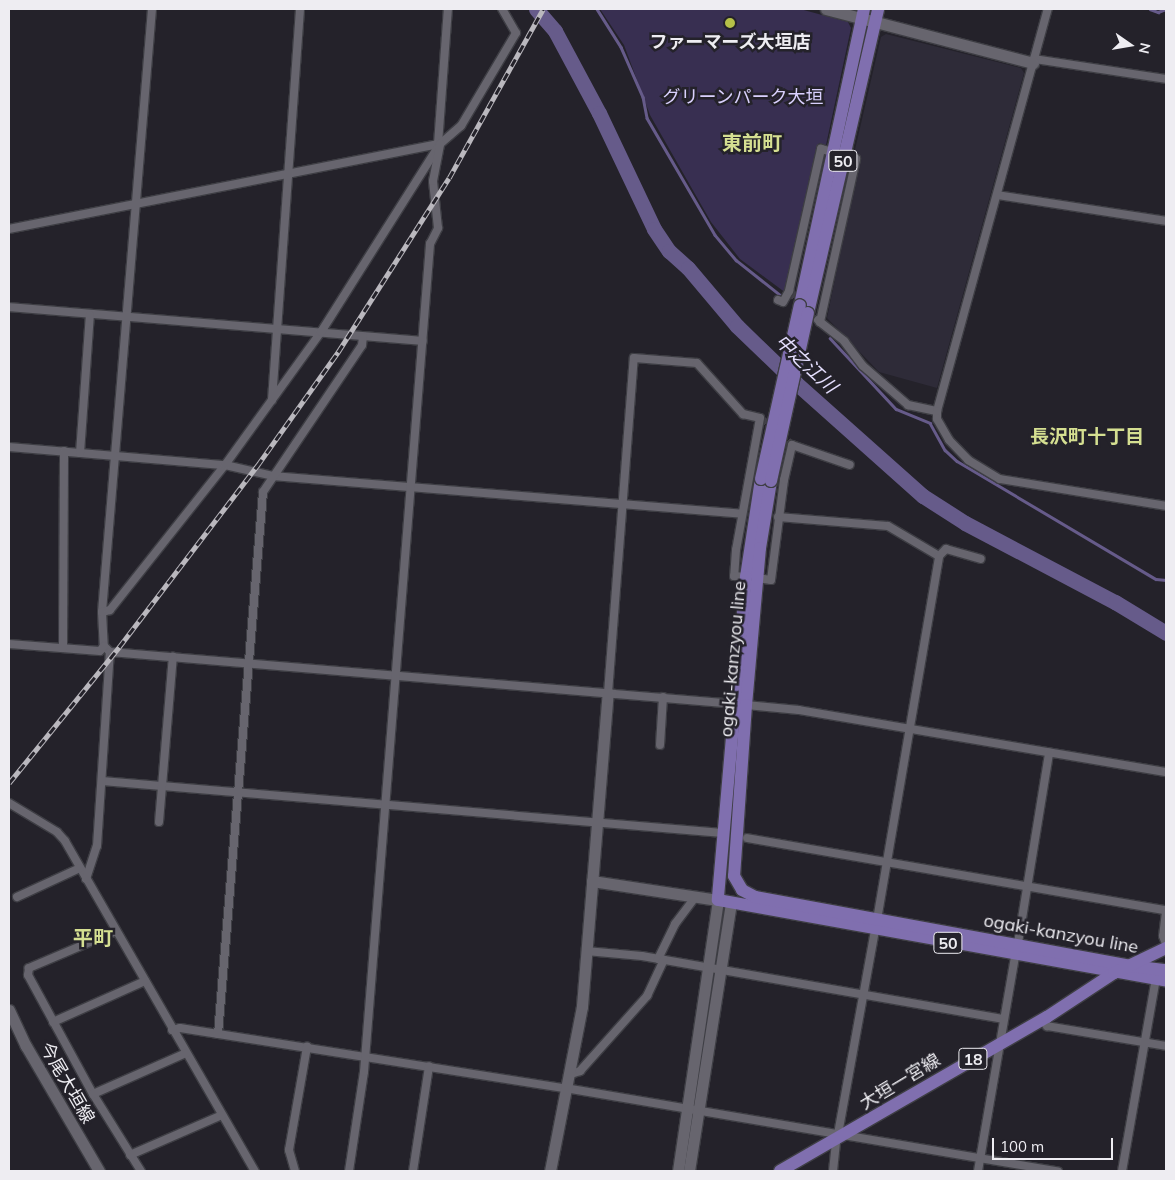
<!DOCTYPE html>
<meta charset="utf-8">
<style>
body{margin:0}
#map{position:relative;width:1175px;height:1180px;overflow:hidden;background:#24222a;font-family:Mulish,"Noto Sans JP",sans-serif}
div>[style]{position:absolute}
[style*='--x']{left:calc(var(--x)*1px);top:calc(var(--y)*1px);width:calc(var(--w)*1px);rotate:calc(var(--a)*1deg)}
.built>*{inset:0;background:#2e2b38}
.green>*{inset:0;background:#382f51}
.stream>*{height:2.5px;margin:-1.25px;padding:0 1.25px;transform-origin:1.25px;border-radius:1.25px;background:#665b8a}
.river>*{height:15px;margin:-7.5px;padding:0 7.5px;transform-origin:7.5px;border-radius:7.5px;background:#665b8a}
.street-tunnel>*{height:8px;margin-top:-4px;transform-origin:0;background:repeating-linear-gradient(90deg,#424048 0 8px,transparent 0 12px)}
.roads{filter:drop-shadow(1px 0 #3e3e44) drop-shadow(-1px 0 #3e3e44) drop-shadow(0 1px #3e3e44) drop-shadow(0 -1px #3e3e44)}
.street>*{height:8px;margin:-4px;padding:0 4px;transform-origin:4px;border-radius:4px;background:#67656e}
.secondary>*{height:11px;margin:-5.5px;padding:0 5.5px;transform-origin:5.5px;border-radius:5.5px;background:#67656e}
.primary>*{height:12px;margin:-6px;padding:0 6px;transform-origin:6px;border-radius:6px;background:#806faf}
.rail>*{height:4.5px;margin-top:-2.25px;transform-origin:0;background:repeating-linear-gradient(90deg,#24222a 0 8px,#bab8be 0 16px);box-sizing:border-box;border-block:1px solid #bab8be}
.bridges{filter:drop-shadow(1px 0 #3e3e44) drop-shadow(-1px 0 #3e3e44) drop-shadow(0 1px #3e3e44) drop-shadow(0 -1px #3e3e44)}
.primary-bridge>*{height:12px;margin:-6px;padding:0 6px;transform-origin:6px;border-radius:6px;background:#806faf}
.dots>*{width:14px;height:14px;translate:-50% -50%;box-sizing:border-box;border:2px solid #24222a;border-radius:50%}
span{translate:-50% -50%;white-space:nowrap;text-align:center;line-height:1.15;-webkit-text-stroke:5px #24222a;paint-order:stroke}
.shield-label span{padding:1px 4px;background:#24222a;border:1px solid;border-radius:4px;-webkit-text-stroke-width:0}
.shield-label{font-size:16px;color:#eeedf2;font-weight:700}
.poi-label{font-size:18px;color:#eeedf2;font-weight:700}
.park-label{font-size:18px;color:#d9d0fd}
.street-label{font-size:18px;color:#eeedf2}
.water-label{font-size:19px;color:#e5dffe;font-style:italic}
.neighbourhood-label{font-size:19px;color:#d5df91;font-weight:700}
.quarter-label{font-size:20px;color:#d5df91;font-weight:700}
.frame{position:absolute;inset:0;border:10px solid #eeedf2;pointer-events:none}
.north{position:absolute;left:1105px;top:20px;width:50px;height:50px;-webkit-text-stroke:4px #24222a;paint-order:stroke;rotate:103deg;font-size:14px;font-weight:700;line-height:20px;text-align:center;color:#eeedf2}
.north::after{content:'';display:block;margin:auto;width:18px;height:22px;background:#eeedf2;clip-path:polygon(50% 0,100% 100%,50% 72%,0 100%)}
.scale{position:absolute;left:992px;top:1138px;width:121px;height:22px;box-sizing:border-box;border:2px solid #eeedf2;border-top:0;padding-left:6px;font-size:15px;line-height:18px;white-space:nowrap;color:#eeedf2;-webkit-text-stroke:4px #24222a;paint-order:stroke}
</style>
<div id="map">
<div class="built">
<div style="clip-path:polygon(886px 34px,1021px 68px,1024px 73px,937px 388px,879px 372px,827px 318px,860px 155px,854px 154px,881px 37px)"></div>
</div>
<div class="green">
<div style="clip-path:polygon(600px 9px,800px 9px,848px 22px,851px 28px,826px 145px,819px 143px,786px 293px,740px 259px,711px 222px,650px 115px,624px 45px)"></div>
</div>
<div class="stream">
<div style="--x:597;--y:9;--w:45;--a:57.7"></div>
<div style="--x:621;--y:47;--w:55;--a:66.3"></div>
<div style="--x:643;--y:97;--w:21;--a:79"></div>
<div style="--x:647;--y:118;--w:135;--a:59.8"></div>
<div style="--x:715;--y:235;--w:33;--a:50"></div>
<div style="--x:736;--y:260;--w:55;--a:38.3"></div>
<div style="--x:1150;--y:9;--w:9;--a:21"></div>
<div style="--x:1158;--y:12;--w:9;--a:-21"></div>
<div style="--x:830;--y:338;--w:97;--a:47.1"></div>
<div style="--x:896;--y:409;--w:37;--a:22"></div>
<div style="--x:930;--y:423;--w:31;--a:61"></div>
<div style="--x:945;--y:450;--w:16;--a:43"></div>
<div style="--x:957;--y:461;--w:231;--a:30.7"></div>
<div style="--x:1156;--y:579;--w:10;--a:6"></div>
</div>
<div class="river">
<div style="--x:536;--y:9;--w:29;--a:49"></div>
<div style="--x:555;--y:31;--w:93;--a:61.8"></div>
<div style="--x:599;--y:113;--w:128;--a:64.6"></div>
<div style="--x:654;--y:229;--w:27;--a:56"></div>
<div style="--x:669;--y:251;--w:25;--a:42"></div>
<div style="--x:688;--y:268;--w:76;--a:49.8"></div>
<div style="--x:737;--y:326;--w:82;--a:44"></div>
<div style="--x:796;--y:383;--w:170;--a:41.7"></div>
<div style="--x:923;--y:496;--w:50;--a:32.7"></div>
<div style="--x:965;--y:523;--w:170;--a:27.8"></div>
<div style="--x:1115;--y:602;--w:60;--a:31.3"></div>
</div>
<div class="street-tunnel">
<div style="--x:789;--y:291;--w:41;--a:45"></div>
<div style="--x:760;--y:418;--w:42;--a:40.2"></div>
</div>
<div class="roads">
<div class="street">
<div style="--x:152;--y:9;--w:605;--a:94.74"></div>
<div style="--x:102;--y:612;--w:34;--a:87"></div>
<div style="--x:104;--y:646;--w:8;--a:45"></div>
<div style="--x:110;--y:652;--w:628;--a:4.75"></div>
<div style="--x:1034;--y:59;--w:134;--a:8.6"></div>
<div style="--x:438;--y:144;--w:135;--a:-85.8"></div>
<div style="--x:997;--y:195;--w:171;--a:8.7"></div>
<div style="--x:9;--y:229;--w:439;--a:-11.2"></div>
<div style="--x:778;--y:300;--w:5;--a:22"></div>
<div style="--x:783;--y:302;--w:13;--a:-61"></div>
<div style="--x:789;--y:291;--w:146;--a:-77.3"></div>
<div style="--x:821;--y:149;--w:12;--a:14"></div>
<div style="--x:9;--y:307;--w:415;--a:4.7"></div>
<div style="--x:818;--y:320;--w:3;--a:45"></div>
<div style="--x:820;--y:322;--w:167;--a:-77.5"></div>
<div style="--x:856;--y:159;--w:12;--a:-166"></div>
<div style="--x:820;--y:322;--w:31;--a:38"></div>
<div style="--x:844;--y:341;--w:31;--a:53"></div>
<div style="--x:863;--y:366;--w:60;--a:40.9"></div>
<div style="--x:908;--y:405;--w:30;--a:12"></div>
<div style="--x:937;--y:411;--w:417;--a:-74.6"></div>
<div style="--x:272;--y:400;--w:392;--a:-85.9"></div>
<div style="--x:937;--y:411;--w:8;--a:90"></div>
<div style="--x:937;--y:419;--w:24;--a:60"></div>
<div style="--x:949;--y:440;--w:28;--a:46"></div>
<div style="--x:968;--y:460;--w:37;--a:31"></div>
<div style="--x:1000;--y:479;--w:168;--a:9.2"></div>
<div style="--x:9;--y:447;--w:217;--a:4.8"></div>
<div style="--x:225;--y:465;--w:49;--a:12.9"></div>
<div style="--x:273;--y:476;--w:470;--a:4.6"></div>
<div style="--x:80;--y:453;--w:138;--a:-85.9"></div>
<div style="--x:778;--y:517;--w:110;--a:4.7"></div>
<div style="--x:888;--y:526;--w:59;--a:30.5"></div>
<div style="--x:939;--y:556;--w:10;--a:-45"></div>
<div style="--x:946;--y:549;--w:36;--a:16"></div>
<div style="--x:757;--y:578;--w:14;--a:8"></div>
<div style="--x:771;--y:580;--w:101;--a:-82.6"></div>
<div style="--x:784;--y:480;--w:36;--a:-77"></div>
<div style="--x:792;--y:445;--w:61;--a:19"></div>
<div style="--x:102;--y:612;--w:8;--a:-14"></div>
<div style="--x:110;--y:610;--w:185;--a:-51.6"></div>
<div style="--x:225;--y:465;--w:164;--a:-54.2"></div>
<div style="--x:321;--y:332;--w:222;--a:-57.7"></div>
<div style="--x:440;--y:144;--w:28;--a:-41"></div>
<div style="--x:461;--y:126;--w:108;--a:-59.4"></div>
<div style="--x:516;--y:33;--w:28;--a:-120"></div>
<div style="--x:9;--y:644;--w:91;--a:4.4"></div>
<div style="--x:100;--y:651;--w:6;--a:-51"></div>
<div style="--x:63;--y:648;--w:197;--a:-89.7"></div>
<div style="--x:608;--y:693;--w:336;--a:-85.6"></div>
<div style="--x:634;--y:358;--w:63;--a:4.5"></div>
<div style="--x:697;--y:363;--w:69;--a:48"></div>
<div style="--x:743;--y:414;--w:17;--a:13"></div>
<div style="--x:760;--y:418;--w:134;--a:100.3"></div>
<div style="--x:736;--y:550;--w:26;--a:94"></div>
<div style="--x:734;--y:576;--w:12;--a:5"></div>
<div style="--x:746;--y:705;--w:53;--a:5.4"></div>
<div style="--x:799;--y:710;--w:372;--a:9.6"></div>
<div style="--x:660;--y:745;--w:48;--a:-86.4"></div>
<div style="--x:102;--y:781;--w:623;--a:4.79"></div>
<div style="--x:9;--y:803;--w:56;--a:31.1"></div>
<div style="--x:57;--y:832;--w:12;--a:48"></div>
<div style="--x:65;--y:841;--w:381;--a:60.1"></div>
<div style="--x:159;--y:822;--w:166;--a:-85.2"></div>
<div style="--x:747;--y:838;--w:425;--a:9.8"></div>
<div style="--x:86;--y:879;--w:35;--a:-72"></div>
<div style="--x:97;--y:846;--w:194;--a:-86.2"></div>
<div style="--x:17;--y:897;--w:69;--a:-24.7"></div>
<div style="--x:1166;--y:912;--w:24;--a:97"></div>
<div style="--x:1163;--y:936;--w:9;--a:69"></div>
<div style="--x:877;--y:920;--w:369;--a:-80.3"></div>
<div style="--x:116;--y:931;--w:95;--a:157"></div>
<div style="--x:29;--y:968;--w:7;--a:98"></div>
<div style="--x:28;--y:975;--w:136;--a:61.4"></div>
<div style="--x:93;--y:1094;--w:91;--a:58.1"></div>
<div style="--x:1018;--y:943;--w:193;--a:-80.7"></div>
<div style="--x:586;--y:951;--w:56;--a:5.1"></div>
<div style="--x:642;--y:956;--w:366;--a:9.9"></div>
<div style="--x:658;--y:959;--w:39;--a:-64"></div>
<div style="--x:675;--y:924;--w:34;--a:-53"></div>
<div style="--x:1042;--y:1019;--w:9;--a:54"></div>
<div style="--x:1047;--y:1026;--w:121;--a:9.5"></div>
<div style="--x:53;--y:1022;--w:101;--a:-24"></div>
<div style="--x:172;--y:1030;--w:8;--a:-14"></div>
<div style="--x:180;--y:1028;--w:390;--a:8.9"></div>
<div style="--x:565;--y:1088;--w:500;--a:9.6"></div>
<div style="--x:218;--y:1034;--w:544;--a:-85.25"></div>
<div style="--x:263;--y:492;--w:177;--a:-56"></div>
<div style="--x:362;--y:345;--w:8;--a:-83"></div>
<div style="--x:568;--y:1075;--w:13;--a:-18"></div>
<div style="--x:580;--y:1071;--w:101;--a:-48.2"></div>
<div style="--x:647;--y:996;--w:40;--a:-65"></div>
<div style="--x:93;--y:1094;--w:102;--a:-23.8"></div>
<div style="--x:838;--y:1134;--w:207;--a:-79.7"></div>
<div style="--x:130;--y:1155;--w:100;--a:-23.5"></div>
<div style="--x:295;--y:1171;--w:22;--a:-106"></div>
<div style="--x:289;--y:1150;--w:105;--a:-80.1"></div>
<div style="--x:349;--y:1171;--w:100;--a:-81.4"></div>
<div style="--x:364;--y:1072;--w:831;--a:-85.44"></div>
<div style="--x:430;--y:244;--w:18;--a:-63"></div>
<div style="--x:438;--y:228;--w:47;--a:-96.1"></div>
<div style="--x:433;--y:181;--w:38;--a:-79"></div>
<div style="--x:413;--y:1171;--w:106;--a:-81.3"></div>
<div style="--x:833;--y:1171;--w:31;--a:-84"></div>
<div style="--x:978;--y:1171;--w:218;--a:-80.2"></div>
<div style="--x:1122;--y:1171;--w:195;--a:-80"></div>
</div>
<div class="secondary">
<div style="--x:826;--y:9;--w:214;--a:14.6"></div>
<div style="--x:592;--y:881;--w:127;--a:8.6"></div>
<div style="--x:718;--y:900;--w:274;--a:98.4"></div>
<div style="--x:9;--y:1010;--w:40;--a:65"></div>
<div style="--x:26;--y:1046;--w:145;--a:59.7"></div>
<div style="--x:550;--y:1171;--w:168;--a:-79"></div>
<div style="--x:582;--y:1006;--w:314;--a:-85.3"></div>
<div style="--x:689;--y:1171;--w:271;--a:-81.1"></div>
</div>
<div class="primary">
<div style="--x:800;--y:305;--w:303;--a:-77.8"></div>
<div style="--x:808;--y:313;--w:312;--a:-77"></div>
<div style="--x:761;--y:479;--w:99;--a:98.7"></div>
<div style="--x:746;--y:577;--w:324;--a:95"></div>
<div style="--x:718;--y:900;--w:455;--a:10.2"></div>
<div style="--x:771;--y:481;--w:68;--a:99.3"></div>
<div style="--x:760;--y:548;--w:158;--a:95.1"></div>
<div style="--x:746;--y:705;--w:171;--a:94"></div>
<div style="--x:734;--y:876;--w:16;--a:60"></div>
<div style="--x:742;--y:890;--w:15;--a:28"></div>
<div style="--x:755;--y:897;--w:382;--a:10.4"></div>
<div style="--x:1131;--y:966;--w:35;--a:7"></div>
<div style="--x:780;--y:1171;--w:308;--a:-30"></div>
<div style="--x:1047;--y:1017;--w:80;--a:-33.3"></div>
<div style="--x:1114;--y:973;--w:58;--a:-25.7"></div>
</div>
</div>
<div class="rail">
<div style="--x:9;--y:783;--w:175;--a:-51"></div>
<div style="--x:119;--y:647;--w:228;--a:-52.7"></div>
<div style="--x:257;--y:466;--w:140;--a:-54.6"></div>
<div style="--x:338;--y:352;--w:206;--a:-57.5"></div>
<div style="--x:449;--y:178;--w:193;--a:-60.9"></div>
</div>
<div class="bridges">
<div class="primary-bridge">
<div style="--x:761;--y:479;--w:178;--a:-77.4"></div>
<div style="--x:771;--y:481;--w:172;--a:-77.6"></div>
</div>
</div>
<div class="dots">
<div style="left:730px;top:23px;background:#b6c148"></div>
</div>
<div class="shield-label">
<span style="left:843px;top:161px">50</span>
<span style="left:948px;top:943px">50</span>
<span style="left:973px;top:1059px">18</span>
</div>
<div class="poi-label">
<span style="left:730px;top:42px">ファーマーズ大垣店</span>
</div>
<div class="park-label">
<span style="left:743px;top:97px">グリーンパーク大垣</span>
</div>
<div class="street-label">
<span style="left:733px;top:659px;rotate:-85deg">ogaki-kanzyou line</span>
<span style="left:1061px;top:934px;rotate:10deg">ogaki-kanzyou line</span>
<span style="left:900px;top:1082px;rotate:-31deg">大垣一宮線</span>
<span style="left:67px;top:1083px;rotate:60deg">今尾大垣線</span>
</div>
<div class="water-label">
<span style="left:806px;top:364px;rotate:43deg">中之江川</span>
</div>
<div class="neighbourhood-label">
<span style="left:1087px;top:437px">長沢町十丁目</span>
</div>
<div class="quarter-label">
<span style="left:752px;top:142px">東前町</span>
<span style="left:93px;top:937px">平町</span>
</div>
<div class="frame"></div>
<div class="north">N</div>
<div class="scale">100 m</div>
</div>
